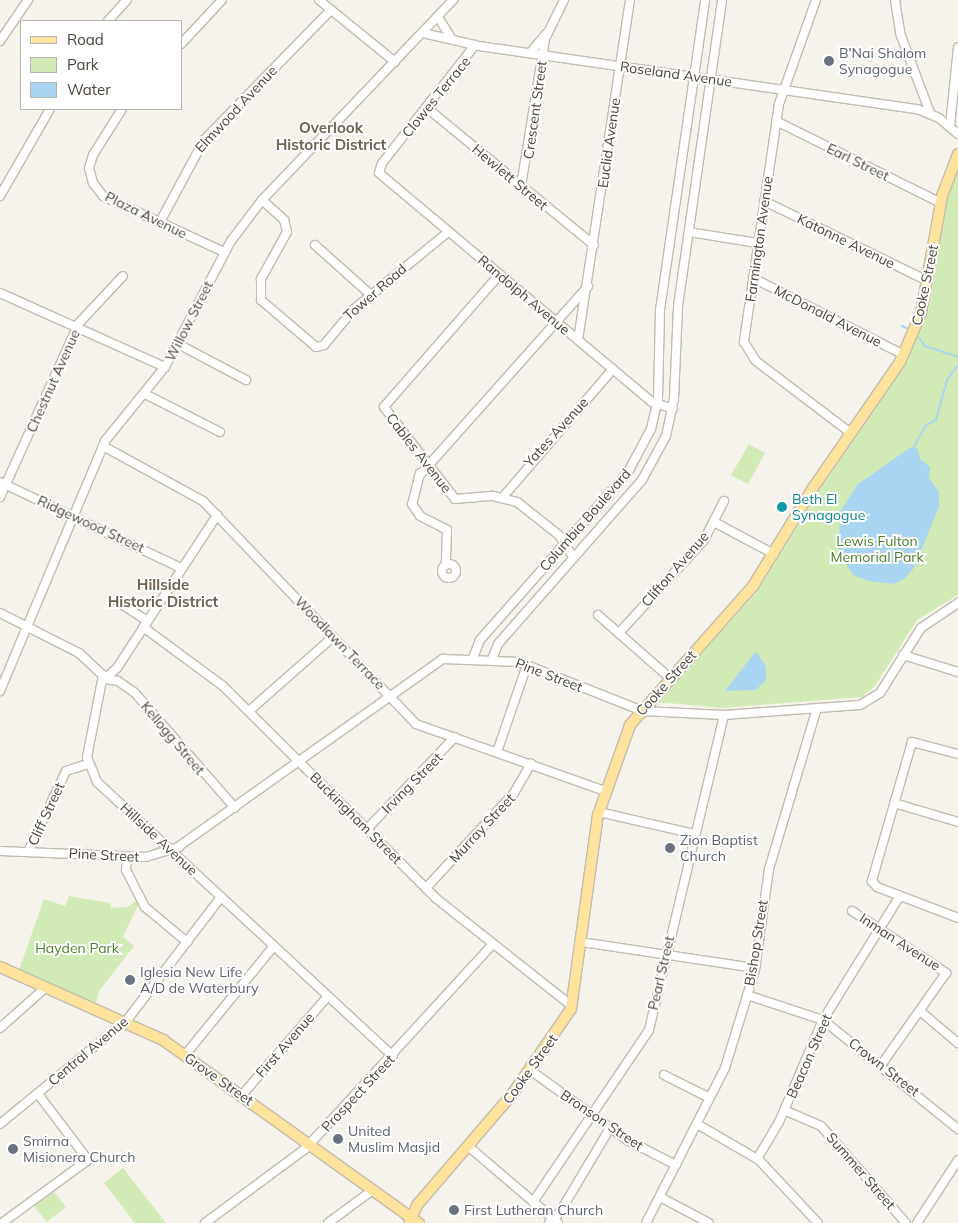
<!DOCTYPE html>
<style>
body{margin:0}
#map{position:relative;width:958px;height:1223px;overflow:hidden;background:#f6f3ec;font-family:Mulish,sans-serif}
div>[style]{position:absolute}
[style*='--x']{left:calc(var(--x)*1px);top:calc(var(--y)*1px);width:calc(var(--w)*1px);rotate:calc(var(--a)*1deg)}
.green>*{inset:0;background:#d2eab5}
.water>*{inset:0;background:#a9d4f2}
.stream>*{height:2px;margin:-1px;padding:0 1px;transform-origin:1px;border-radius:1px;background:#a9d4f2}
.roads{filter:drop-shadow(1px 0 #c2bbae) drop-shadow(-1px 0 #c2bbae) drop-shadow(0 1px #c2bbae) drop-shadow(0 -1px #c2bbae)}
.minor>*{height:8px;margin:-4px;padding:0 4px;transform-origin:4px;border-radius:4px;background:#fff}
.minor>.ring{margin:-4px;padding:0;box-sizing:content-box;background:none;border:8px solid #fff;border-radius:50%}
.major>*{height:10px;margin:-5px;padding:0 5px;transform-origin:5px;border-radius:5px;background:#ffe39c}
.dots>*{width:14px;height:14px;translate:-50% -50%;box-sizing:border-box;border:2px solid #fff;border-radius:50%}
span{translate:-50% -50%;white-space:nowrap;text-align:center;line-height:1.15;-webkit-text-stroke:4px #fff;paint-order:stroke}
.worship-label{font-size:14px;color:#5b616d}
.left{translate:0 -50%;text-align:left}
.street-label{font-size:14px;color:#4b4439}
.culture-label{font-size:14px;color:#0d838f}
.park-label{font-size:14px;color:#4a7f2a}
.neighbourhood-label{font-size:15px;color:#6e6250;font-weight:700}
.legend{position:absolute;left:20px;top:20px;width:162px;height:90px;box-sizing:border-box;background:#fff;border:1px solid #b7b4b0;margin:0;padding:6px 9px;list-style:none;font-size:15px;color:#4b4439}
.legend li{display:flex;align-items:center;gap:10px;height:25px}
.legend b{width:25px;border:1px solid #b7b4b0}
</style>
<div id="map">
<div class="green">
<div style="clip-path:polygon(958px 168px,958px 595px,917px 620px,875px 686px,862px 697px,722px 708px,658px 702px,758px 591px,819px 491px,906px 364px,929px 308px,947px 201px)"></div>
<div style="clip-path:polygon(749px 444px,765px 453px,748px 484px,731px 475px)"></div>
<div style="clip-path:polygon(69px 896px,110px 903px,111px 908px,128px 907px,136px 901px,138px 905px,123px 937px,134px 946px,99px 991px,96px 1003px,19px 970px,44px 899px,65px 906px)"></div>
<div style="clip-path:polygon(123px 1168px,166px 1223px,135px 1223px,104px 1183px)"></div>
<div style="clip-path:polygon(54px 1192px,66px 1207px,47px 1222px,34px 1206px)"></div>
</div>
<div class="water">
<div style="clip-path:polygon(911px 447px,918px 449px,920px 459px,930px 467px,929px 478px,939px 493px,939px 507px,914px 568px,904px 579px,893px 584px,869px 581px,853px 575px,839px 552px,840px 512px,857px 485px)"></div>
<div style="clip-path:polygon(756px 651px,766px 667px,766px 680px,756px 690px,725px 691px)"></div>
</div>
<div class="stream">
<div style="--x:902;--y:326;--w:7;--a:27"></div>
<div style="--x:919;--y:338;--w:10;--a:53"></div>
<div style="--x:925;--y:346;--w:35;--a:18"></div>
<div style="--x:914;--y:447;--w:24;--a:-62"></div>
<div style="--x:925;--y:426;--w:13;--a:-29"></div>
<div style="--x:936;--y:420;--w:41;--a:-74.6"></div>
<div style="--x:947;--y:380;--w:19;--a:-54"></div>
</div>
<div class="roads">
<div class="minor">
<div style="--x:319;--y:0;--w:98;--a:39.2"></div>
<div style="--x:816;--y:0;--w:110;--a:109.6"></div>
<div style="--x:779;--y:104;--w:241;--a:98.4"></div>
<div style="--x:744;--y:342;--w:22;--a:58"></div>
<div style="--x:756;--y:361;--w:119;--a:37.2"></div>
<div style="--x:895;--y:0;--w:33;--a:81"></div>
<div style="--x:900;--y:33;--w:85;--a:69.4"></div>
<div style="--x:438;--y:17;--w:22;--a:58"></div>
<div style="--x:108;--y:21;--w:28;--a:-48"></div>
<div style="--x:423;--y:33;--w:57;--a:13.1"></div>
<div style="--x:479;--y:46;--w:443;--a:8.2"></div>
<div style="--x:917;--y:109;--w:24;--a:22"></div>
<div style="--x:939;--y:118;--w:25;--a:40"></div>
<div style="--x:0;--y:41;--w:50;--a:-55.7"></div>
<div style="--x:181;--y:44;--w:60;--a:-47"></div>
<div style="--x:475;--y:45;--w:150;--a:128.2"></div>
<div style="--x:382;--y:163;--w:10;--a:107"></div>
<div style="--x:379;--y:173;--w:356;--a:40"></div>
<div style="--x:652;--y:402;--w:22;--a:18"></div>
<div style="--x:530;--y:53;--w:25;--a:-50"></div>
<div style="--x:427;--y:108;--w:216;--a:39.4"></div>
<div style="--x:122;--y:109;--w:54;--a:122.2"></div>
<div style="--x:93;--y:155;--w:14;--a:107"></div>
<div style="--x:89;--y:168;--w:16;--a:75"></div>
<div style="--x:93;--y:183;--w:16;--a:52"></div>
<div style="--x:103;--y:196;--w:133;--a:24.8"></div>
<div style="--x:776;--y:121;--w:184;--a:26.4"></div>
<div style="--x:950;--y:126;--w:79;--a:-84.2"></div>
<div style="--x:521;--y:186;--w:149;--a:-80.7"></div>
<div style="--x:545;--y:39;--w:43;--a:-64"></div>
<div style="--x:0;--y:196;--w:100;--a:-60.1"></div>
<div style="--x:262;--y:200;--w:30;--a:42"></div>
<div style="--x:284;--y:220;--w:12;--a:76"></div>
<div style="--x:287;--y:232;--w:54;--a:119"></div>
<div style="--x:261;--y:279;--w:21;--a:90"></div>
<div style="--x:261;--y:300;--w:72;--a:40.5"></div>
<div style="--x:316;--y:347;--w:8;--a:-14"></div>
<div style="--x:324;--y:345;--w:47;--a:-50.2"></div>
<div style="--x:354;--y:309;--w:122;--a:-39.3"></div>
<div style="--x:764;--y:201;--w:182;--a:26"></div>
<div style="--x:160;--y:222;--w:93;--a:-61.8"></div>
<div style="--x:204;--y:140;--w:182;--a:-45.7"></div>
<div style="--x:689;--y:232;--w:70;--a:9.1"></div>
<div style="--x:315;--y:245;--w:75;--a:41.8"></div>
<div style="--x:499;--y:275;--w:175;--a:131.1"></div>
<div style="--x:384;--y:407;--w:116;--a:52.3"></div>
<div style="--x:455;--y:499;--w:38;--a:-5"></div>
<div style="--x:493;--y:496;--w:25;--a:14"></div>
<div style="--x:517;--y:502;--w:53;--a:38.2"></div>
<div style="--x:559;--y:535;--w:27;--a:57"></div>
<div style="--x:753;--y:278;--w:169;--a:27"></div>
<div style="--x:0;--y:293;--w:181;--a:24.2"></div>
<div style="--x:578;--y:340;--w:344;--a:-81.3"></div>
<div style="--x:178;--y:344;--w:77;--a:27.9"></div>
<div style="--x:145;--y:394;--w:84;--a:26.9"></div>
<div style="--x:103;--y:446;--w:114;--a:28.8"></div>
<div style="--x:203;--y:501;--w:308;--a:46.3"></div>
<div style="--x:416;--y:724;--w:201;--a:19.5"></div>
<div style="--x:420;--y:473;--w:32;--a:104"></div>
<div style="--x:412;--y:504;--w:14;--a:56"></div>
<div style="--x:420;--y:516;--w:30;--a:27"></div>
<div style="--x:447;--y:530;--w:35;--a:92"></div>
<div style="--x:419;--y:476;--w:254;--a:-48.3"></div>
<div style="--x:0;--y:482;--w:200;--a:25.4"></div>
<div style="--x:0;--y:497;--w:191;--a:-65.6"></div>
<div style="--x:79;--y:323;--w:64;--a:-46.9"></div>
<div style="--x:502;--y:498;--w:170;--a:-49.3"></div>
<div style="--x:714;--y:522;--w:68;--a:28.1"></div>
<div class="ring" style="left:442px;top:564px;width:6px;height:6px"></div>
<div style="--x:115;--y:600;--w:38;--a:33"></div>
<div style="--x:0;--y:613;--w:89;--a:26.9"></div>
<div style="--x:79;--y:653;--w:33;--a:43"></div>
<div style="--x:103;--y:675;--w:84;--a:101"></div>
<div style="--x:87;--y:757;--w:27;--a:68"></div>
<div style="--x:97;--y:782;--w:403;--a:42.8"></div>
<div style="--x:598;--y:615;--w:96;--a:41.2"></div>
<div style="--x:143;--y:627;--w:99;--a:36.4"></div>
<div style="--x:223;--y:686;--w:302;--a:44.9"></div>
<div style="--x:437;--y:899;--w:172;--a:38.4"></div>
<div style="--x:619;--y:633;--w:126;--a:-47.6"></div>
<div style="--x:704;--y:540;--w:44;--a:-62.9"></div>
<div style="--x:903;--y:655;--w:58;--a:17.2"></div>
<div style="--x:473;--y:658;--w:19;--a:-69"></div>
<div style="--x:480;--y:640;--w:224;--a:-48.6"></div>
<div style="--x:628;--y:472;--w:49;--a:-61.9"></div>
<div style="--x:651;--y:429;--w:31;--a:-77"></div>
<div style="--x:658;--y:399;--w:89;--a:-88.7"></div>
<div style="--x:660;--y:310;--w:313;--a:-81.7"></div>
<div style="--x:492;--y:659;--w:16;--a:-68"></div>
<div style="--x:498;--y:644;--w:218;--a:-48.7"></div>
<div style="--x:642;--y:480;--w:50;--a:-61.4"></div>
<div style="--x:666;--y:436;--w:38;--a:-78"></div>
<div style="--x:674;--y:399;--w:93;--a:-87.5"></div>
<div style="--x:678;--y:306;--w:309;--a:-81.8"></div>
<div style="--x:105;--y:679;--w:16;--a:-43"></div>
<div style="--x:117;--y:668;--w:183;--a:-56.8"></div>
<div style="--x:105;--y:679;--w:13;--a:9"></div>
<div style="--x:118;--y:681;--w:21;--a:35"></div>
<div style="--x:135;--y:693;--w:152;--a:49"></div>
<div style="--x:0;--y:691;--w:271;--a:-67.2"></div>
<div style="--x:105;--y:441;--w:95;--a:-51"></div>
<div style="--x:165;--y:367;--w:142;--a:-62.4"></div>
<div style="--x:231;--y:241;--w:51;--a:-52.9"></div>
<div style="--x:262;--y:200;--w:277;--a:-46.3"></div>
<div style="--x:249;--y:711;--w:112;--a:-41.4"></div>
<div style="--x:497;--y:752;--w:92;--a:-71"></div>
<div style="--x:958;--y:754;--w:48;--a:-165.4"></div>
<div style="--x:912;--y:742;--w:145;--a:106.1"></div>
<div style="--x:872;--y:881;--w:8;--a:50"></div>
<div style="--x:877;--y:887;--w:87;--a:20.9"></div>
<div style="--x:894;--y:803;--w:67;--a:16.5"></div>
<div style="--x:599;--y:812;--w:98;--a:13"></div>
<div style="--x:367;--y:829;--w:127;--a:-46.3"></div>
<div style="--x:0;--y:851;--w:146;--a:2.4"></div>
<div style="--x:146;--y:857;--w:34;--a:-17"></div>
<div style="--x:178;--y:847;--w:325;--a:-35.4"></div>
<div style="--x:443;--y:659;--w:76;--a:2.3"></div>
<div style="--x:519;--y:662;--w:133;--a:21.6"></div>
<div style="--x:643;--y:711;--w:81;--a:2.8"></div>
<div style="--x:724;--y:715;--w:136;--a:-4.2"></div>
<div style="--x:860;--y:705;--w:23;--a:-31"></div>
<div style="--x:880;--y:693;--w:77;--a:-57.8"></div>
<div style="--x:921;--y:628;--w:45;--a:-34"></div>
<div style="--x:28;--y:852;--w:89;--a:-64.9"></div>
<div style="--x:66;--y:771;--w:23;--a:-18"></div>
<div style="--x:127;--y:856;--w:14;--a:94"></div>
<div style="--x:126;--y:870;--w:42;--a:62.8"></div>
<div style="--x:145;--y:907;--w:55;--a:39.8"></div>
<div style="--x:426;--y:888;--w:129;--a:-47.2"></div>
<div style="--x:514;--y:793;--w:34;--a:-60"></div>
<div style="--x:852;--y:911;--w:113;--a:33.4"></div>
<div style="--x:946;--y:973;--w:113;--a:125.2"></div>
<div style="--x:581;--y:942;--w:176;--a:8.5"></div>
<div style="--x:747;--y:995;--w:80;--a:18.2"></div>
<div style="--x:823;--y:1020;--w:174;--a:38.9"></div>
<div style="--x:920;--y:1011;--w:50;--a:40.1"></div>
<div style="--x:0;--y:1028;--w:60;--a:-41.6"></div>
<div style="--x:185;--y:1055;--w:141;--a:-50.8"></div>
<div style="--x:530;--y:1070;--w:120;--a:35.8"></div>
<div style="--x:627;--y:1140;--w:55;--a:27"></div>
<div style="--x:664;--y:1075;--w:51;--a:26.6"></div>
<div style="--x:242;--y:1095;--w:131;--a:-49"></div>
<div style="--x:784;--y:1110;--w:40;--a:23.4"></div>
<div style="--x:821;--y:1126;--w:129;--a:48.8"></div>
<div style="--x:0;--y:1124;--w:164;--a:-39.3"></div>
<div style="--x:127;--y:1020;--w:155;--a:-52.6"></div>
<div style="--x:697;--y:1124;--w:72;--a:30.1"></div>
<div style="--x:759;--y:1160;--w:86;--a:46.9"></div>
<div style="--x:468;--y:1146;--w:118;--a:40.5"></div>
<div style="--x:757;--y:1159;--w:43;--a:-59.3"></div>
<div style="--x:779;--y:1122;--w:111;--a:-66.7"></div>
<div style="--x:823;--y:1020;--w:146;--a:-58.2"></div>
<div style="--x:660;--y:1197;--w:55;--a:28"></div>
<div style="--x:533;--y:1202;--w:207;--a:-56"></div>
<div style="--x:649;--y:1030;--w:324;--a:-76.6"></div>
<div style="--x:2;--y:1223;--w:107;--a:-36.2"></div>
<div style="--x:88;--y:1160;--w:83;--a:-127.1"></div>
<div style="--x:205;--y:1223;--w:124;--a:-36.5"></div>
<div style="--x:305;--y:1149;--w:278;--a:-47.5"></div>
<div style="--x:328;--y:1223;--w:52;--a:-36.4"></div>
<div style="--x:549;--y:1223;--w:16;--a:-45"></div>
<div style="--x:560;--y:1212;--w:98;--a:-59.2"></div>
<div style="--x:646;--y:1223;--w:174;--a:-63"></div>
<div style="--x:725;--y:1068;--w:102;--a:-73"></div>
<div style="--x:755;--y:970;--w:102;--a:-82.1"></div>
<div style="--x:769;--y:869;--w:168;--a:-73.4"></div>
<div style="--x:917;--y:1223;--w:75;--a:-56.9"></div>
</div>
<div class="major">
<div style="--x:0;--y:967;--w:179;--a:24.1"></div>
<div style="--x:163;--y:1040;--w:315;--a:35.6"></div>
<div style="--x:409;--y:1223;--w:21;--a:-65"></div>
<div style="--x:418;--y:1204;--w:146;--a:-49.4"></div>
<div style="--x:513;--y:1093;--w:102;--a:-55.4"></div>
<div style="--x:571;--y:1009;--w:196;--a:-82.1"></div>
<div style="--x:598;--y:815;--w:96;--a:-70.4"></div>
<div style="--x:630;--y:725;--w:186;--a:-48.5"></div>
<div style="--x:753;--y:586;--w:115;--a:-58.5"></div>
<div style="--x:813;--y:488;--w:153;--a:-55.4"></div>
<div style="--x:900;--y:362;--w:53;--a:-66.8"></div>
<div style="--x:921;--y:313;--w:119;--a:-79.8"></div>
<div style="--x:942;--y:196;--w:45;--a:-69.1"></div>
</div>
</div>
<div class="dots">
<div style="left:829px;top:61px;background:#6b7280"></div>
<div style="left:782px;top:507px;background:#0f9aa8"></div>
<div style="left:670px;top:848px;background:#6b7280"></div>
<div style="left:130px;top:980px;background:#6b7280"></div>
<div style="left:338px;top:1139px;background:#6b7280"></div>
<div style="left:13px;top:1149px;background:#6b7280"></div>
<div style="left:454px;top:1210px;background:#6b7280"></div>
</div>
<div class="worship-label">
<span class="left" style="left:839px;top:61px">B'Nai Shalom<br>Synagogue</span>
<span class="left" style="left:680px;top:848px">Zion Baptist<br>Church</span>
<span class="left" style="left:140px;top:980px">Iglesia New Life<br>A/D de Waterbury</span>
<span class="left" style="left:348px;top:1139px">United<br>Muslim Masjid</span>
<span class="left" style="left:23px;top:1149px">Smirna<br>Misionera Church</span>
<span class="left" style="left:464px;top:1210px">First Lutheran Church</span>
</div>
<div class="street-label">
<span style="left:676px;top:74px;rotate:8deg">Roseland Avenue</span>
<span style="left:436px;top:97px;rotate:-51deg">Clowes Terrace</span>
<span style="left:236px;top:109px;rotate:-47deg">Elmwood Avenue</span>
<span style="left:535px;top:110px;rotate:-82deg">Crescent Street</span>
<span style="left:609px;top:143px;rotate:-82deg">Euclid Avenue</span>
<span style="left:858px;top:162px;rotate:26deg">Earl Street</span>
<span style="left:510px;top:177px;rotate:40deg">Hewlett Street</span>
<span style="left:146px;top:215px;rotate:26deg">Plaza Avenue</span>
<span style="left:759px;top:239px;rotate:-82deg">Farmington Avenue</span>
<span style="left:846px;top:241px;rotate:26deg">Katonne Avenue</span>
<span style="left:925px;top:285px;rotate:-78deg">Cooke Street</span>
<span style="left:375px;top:292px;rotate:-41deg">Tower Road</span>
<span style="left:524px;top:295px;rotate:40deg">Randolph Avenue</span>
<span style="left:828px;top:316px;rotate:27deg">McDonald Avenue</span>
<span style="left:189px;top:321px;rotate:-63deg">Willow Street</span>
<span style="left:53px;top:381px;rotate:-66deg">Chestnut Avenue</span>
<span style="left:556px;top:432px;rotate:-48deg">Yates Avenue</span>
<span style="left:419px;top:453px;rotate:52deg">Cables Avenue</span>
<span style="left:585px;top:520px;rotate:-49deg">Columbia Boulevard</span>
<span style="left:91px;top:524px;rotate:25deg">Ridgewood Street</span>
<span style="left:675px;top:569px;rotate:-49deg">Clifton Avenue</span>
<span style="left:340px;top:643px;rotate:46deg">Woodlawn Terrace</span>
<span style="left:549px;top:675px;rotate:21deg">Pine Street</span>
<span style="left:666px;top:683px;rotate:-48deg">Cooke Street</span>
<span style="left:173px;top:738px;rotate:50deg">Kellogg Street</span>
<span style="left:412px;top:783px;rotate:-45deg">Irving Street</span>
<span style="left:46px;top:814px;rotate:-65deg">Cliff Street</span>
<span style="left:356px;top:818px;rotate:45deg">Buckingham Street</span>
<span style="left:482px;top:828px;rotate:-47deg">Murray Street</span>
<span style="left:159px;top:839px;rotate:43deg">Hillside Avenue</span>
<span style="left:104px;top:855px;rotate:3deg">Pine Street</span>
<span style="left:900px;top:942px;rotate:33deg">Inman Avenue</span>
<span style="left:756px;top:943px;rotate:-81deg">Bishop Street</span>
<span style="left:661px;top:973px;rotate:-77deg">Pearl Street</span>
<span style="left:285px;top:1045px;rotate:-49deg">First Avenue</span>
<span style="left:88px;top:1051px;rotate:-40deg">Central Avenue</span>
<span style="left:809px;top:1056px;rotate:-66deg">Beacon Street</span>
<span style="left:884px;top:1067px;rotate:38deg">Crown Street</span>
<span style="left:530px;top:1069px;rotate:-54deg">Cooke Street</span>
<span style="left:219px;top:1079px;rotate:35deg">Grove Street</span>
<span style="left:358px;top:1093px;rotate:-47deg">Prospect Street</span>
<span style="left:602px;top:1120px;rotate:34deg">Bronson Street</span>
<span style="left:861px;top:1171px;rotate:49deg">Summer Street</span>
</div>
<div class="culture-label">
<span class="left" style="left:792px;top:507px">Beth El<br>Synagogue</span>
</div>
<div class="park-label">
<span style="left:877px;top:549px">Lewis Fulton<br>Memorial Park</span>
<span style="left:77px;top:948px">Hayden Park</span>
</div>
<div class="neighbourhood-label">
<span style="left:331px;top:136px">Overlook<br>Historic District</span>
<span style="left:163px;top:593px">Hillside<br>Historic District</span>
</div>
<ul class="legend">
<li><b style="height:6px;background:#ffe39c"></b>Road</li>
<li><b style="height:14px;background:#d2eab5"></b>Park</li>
<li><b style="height:14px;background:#a9d4f2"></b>Water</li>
</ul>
</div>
